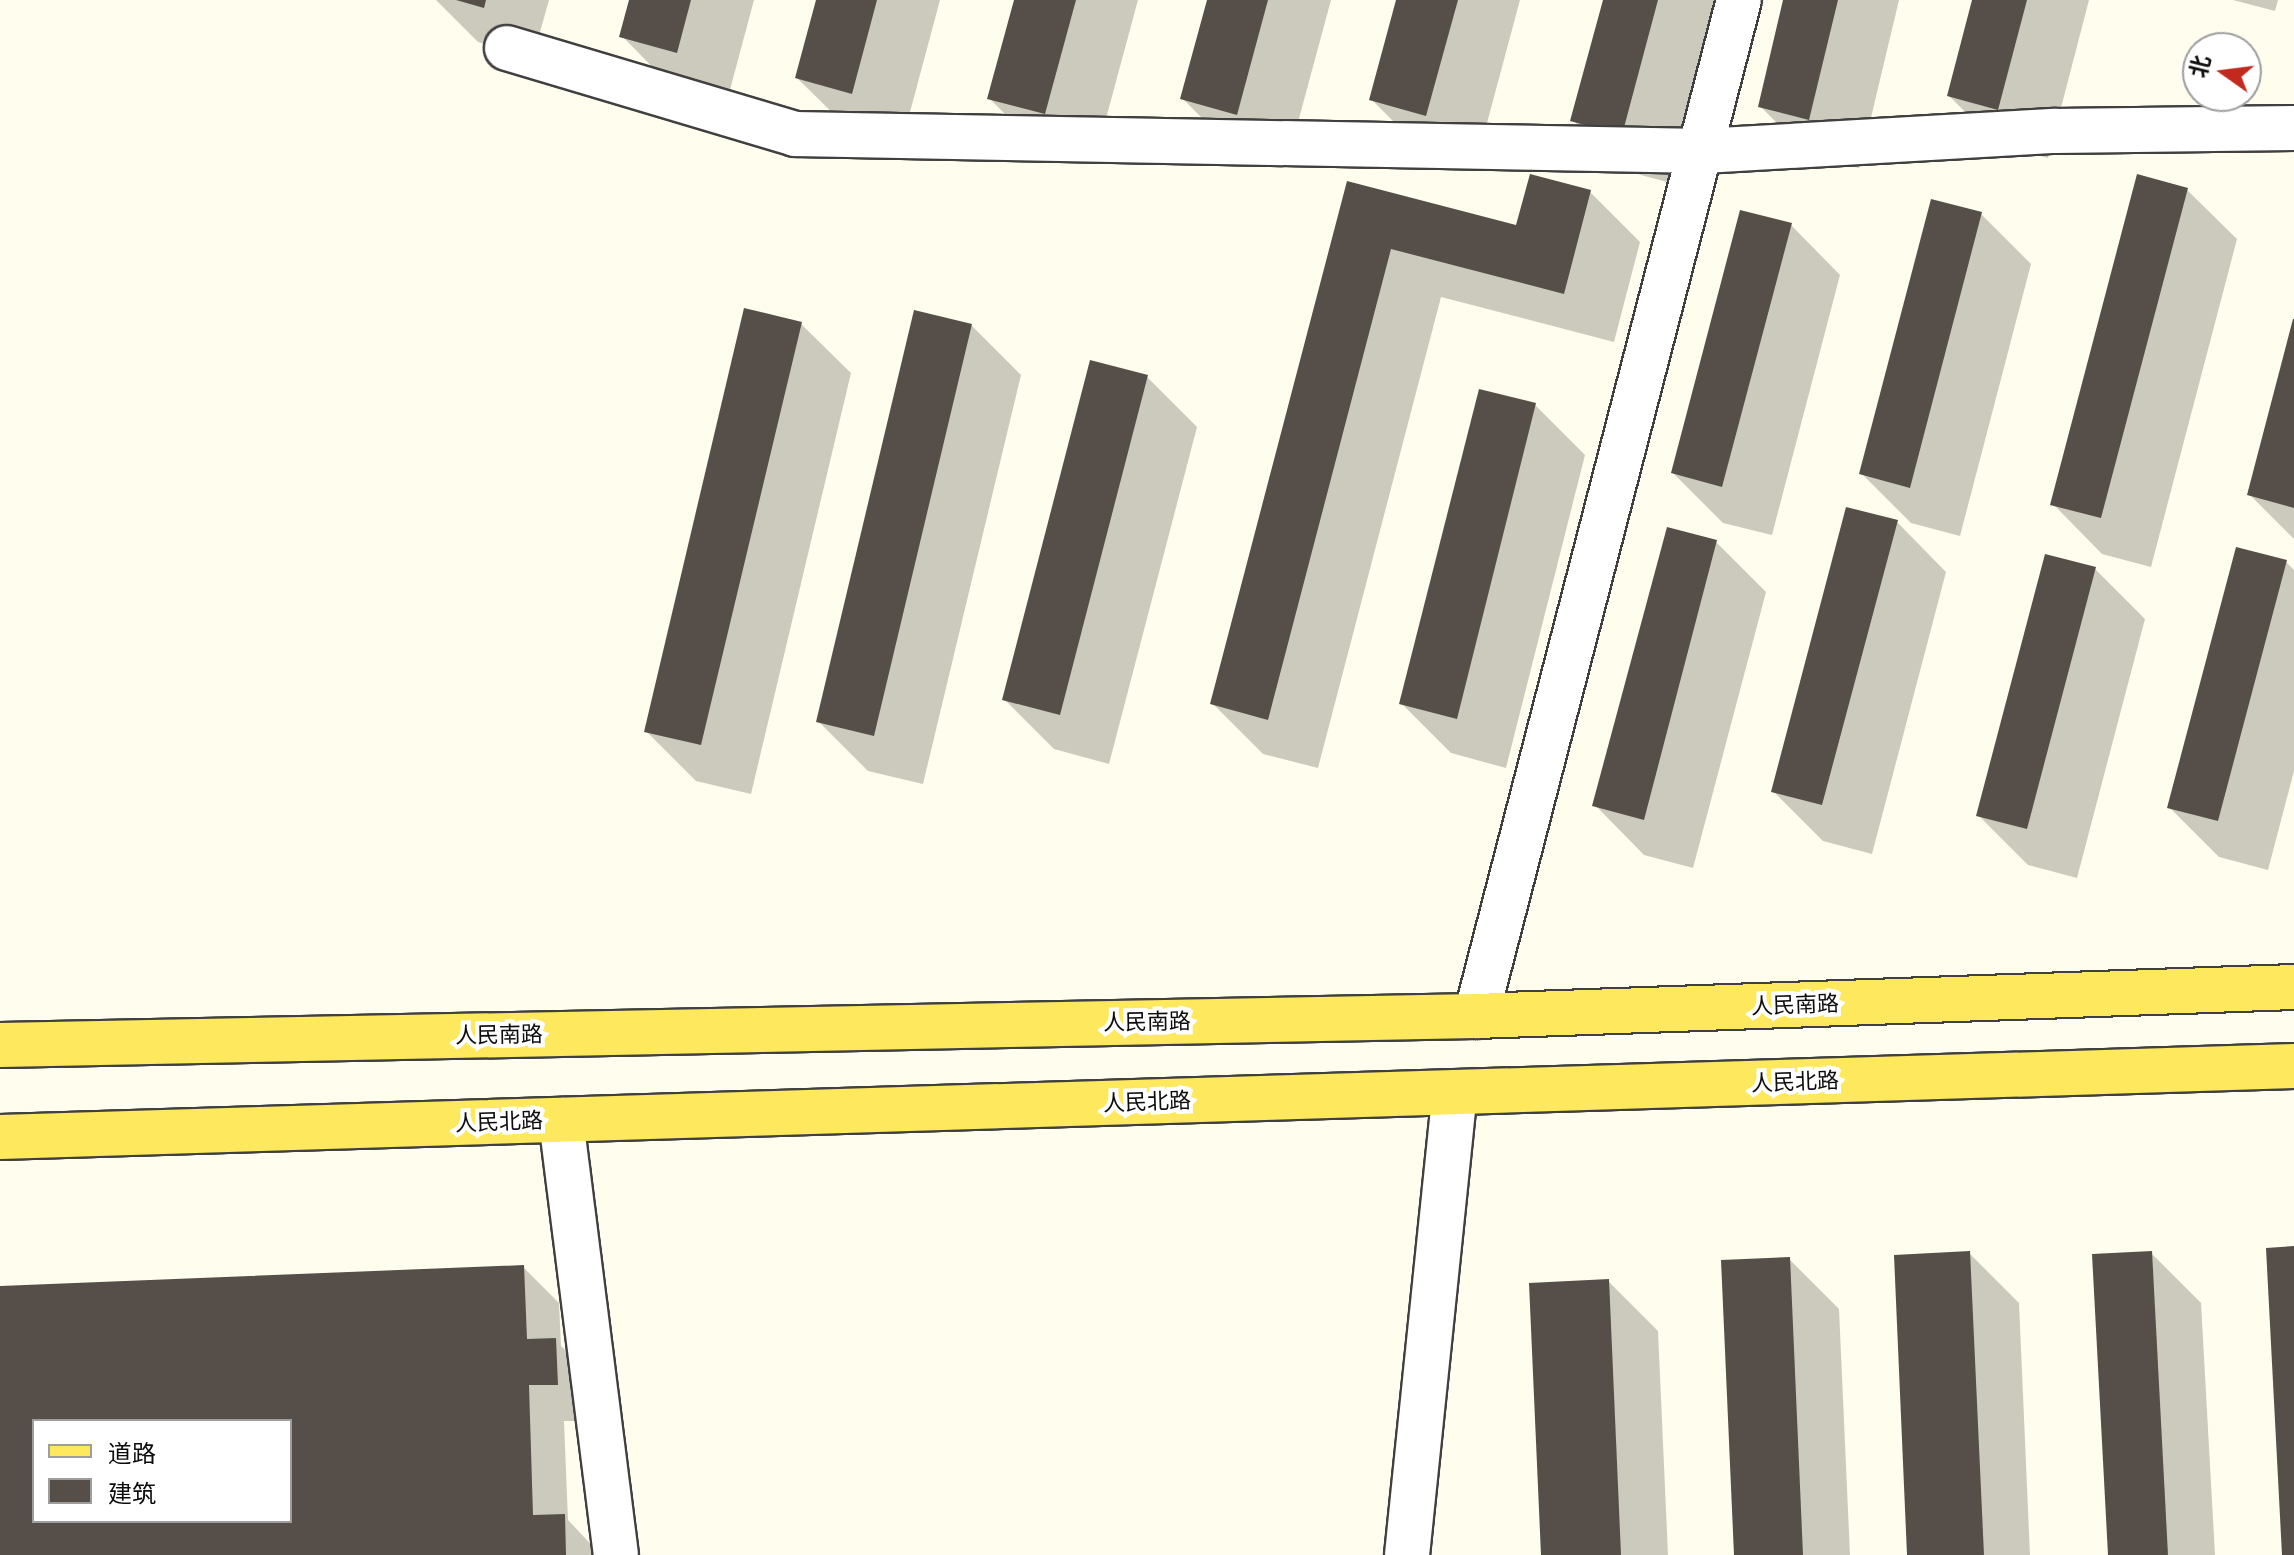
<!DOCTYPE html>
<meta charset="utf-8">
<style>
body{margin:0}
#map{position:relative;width:2294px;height:1555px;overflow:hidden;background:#fffded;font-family:"Times New Roman","Noto Sans SC",serif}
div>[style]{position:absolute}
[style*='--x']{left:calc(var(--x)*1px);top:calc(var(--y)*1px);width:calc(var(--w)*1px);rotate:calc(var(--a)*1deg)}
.shadow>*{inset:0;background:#0003}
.building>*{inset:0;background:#564f49}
.roads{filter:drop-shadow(2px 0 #404040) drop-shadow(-2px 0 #404040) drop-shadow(0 2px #404040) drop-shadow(0 -2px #404040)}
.minor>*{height:44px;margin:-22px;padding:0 22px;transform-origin:22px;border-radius:22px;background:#fff}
.major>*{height:44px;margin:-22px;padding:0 22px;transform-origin:22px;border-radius:22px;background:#fee85e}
span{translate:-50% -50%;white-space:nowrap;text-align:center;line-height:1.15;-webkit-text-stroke:8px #fff;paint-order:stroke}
.street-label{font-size:22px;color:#0d0d0d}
.legend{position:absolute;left:32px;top:1419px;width:260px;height:104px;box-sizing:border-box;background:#fff;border:2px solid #9e9e9e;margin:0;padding:10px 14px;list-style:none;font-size:24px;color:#0d0d0d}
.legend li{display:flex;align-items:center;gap:16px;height:40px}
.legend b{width:40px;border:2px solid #9e9e9e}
.north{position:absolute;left:2182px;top:32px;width:80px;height:80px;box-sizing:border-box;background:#fff;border:2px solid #9e9e9e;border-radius:50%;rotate:284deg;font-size:22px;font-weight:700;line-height:32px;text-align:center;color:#0d0d0d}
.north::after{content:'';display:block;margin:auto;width:28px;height:36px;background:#c22a1f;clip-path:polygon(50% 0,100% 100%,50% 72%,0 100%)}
</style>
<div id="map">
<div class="shadow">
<div style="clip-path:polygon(436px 0,549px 0,533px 57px,478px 42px)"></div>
<div style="clip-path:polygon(631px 0,754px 0,727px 101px,671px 86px,622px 36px)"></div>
<div style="clip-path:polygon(818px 0,940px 0,902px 142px,847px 127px,797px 78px)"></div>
<div style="clip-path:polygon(1016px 0,1138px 0,1094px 163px,1039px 148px,989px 98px)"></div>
<div style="clip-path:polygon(1209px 0,1331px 0,1287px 163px,1232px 148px,1182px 98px)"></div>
<div style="clip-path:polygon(1398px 0,1520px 0,1476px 164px,1421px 149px,1371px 99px)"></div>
<div style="clip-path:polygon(1605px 0,1721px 0,1671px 183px,1622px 170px,1573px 120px)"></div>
<div style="clip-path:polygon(1785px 0,1899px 0,1859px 168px,1810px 156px,1760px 106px)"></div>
<div style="clip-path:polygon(1975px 0,2089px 0,2048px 158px,1999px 145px,1949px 96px)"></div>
<div style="clip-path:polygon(2233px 0,2278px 0,2275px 11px)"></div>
<div style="clip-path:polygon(1349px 183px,1518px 227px,1590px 192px,1640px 242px,1614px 342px,1441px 297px,1318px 768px,1263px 754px,1213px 704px)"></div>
<div style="clip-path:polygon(2187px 190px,2237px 239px,2151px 567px,2102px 554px,2053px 504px)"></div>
<div style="clip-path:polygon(1981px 214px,2031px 264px,1960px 536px,1911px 523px,1861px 473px)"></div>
<div style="clip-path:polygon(1791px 225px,1840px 275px,1772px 535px,1723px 523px,1673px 473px)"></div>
<div style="clip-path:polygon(2294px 323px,2294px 539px,2249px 494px)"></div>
<div style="clip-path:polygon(801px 324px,851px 373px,751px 794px,696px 781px,646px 731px)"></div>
<div style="clip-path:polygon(971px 325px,1021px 375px,923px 784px,868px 771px,818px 721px)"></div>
<div style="clip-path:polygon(1147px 377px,1197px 427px,1109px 764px,1054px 749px,1004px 699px)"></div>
<div style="clip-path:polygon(1535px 405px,1585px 455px,1506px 768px,1451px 753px,1401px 703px)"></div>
<div style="clip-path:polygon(1897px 522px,1946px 572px,1872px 854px,1823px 841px,1773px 791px)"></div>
<div style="clip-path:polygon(1716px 542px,1766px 592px,1693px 868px,1644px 855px,1595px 805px)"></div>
<div style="clip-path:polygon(2286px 562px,2294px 570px,2294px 771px,2268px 870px,2219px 857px,2169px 807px)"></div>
<div style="clip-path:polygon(2095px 569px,2145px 619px,2077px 878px,2028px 865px,1978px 815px)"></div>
<div style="clip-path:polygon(1969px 1253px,2019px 1303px,2030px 1555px,1909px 1555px)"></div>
<div style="clip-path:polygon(2151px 1253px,2201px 1303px,2215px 1555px,2110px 1555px)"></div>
<div style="clip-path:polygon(1789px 1259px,1839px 1309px,1850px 1555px,1736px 1555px)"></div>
<div style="clip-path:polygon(evenodd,523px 1267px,559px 1303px,561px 1346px,591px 1376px,593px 1421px,564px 1421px,568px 1520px,601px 1555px,0 1555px,0 1288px,523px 1267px,34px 1421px,290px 1421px,290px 1521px,34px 1521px,34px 1421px)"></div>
<div style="clip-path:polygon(1608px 1281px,1658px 1331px,1668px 1555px,1543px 1555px)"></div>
</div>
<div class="building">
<div style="clip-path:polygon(456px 0,486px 0,484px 8px)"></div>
<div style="clip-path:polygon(629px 0,691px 0,677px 53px,619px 37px)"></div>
<div style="clip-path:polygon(816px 0,877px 0,852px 94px,795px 78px)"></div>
<div style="clip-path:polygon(1014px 0,1076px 0,1045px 114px,987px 99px)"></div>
<div style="clip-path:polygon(1207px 0,1268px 0,1237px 115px,1180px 99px)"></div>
<div style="clip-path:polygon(1396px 0,1458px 0,1426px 116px,1369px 100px)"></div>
<div style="clip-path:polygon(1603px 0,1658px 0,1622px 135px,1570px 121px)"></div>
<div style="clip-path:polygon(1783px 0,1838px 0,1809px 120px,1758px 107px)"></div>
<div style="clip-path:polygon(1972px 0,2027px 0,1998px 110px,1947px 96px)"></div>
<div style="clip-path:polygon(1530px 174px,1591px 190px,1564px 294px,1391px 249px,1268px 720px,1210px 704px,1347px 181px,1516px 225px)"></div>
<div style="clip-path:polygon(2137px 174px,2188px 188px,2101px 518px,2050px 505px)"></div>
<div style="clip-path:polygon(1931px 199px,1982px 212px,1910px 488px,1859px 474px)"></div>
<div style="clip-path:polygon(1740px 210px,1792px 223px,1722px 487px,1671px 473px)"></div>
<div style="clip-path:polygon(744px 308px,802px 322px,701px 745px,644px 732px)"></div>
<div style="clip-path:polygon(914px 310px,972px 324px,874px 736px,816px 722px)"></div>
<div style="clip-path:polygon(2293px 319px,2294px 319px,2294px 508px,2247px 495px)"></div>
<div style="clip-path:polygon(1090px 360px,1148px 375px,1060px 715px,1002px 700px)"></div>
<div style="clip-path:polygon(1479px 389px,1536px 403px,1457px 719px,1399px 704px)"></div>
<div style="clip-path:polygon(1846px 507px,1898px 520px,1822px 805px,1771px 792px)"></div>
<div style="clip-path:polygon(1667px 527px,1717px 540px,1644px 820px,1592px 806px)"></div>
<div style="clip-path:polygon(2236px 547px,2287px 560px,2218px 821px,2167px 808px)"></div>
<div style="clip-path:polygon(2045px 554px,2096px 567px,2027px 829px,1976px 816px)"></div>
<div style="clip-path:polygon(2294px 1246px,2294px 1555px,2282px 1555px,2266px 1248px)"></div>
<div style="clip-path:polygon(1970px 1251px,1984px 1555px,1907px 1555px,1894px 1255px)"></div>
<div style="clip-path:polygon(2152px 1251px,2168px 1555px,2108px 1555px,2092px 1254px)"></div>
<div style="clip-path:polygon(1790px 1257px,1803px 1555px,1734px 1555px,1721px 1260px)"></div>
<div style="clip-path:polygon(evenodd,524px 1265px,527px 1339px,556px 1338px,558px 1385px,529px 1385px,533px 1515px,565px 1514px,566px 1555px,0 1555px,0 1286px,524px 1265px,34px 1421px,290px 1421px,290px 1521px,34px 1521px,34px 1421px)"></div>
<div style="clip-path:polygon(1609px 1279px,1621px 1555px,1541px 1555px,1529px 1283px)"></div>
</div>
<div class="roads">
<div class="minor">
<div style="--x:507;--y:48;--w:301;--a:16.6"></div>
<div style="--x:795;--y:134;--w:908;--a:1.07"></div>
<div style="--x:1703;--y:151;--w:353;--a:-3.3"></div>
<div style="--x:2055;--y:131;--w:239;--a:-0.7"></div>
<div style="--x:1476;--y:1016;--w:1049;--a:-75.49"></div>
<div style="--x:561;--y:1120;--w:438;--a:82.8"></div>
<div style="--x:1407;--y:1555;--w:465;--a:-84.1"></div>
</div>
<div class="major">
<div style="--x:0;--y:1045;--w:1476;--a:-1.13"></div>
<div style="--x:1476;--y:1016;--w:819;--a:-2.03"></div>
<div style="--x:0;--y:1137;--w:2295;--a:-1.77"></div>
</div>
</div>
<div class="street-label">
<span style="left:1795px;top:1005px;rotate:-2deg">人民南路</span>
<span style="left:1147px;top:1022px;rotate:-1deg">人民南路</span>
<span style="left:499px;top:1035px;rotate:-1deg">人民南路</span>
<span style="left:1795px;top:1082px;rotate:-2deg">人民北路</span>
<span style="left:1147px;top:1102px;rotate:-2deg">人民北路</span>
<span style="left:499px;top:1122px;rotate:-2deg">人民北路</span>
</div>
<ul class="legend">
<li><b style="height:10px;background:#fee85e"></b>道路</li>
<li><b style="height:22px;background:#564f49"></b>建筑</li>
</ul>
<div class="north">北</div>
</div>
